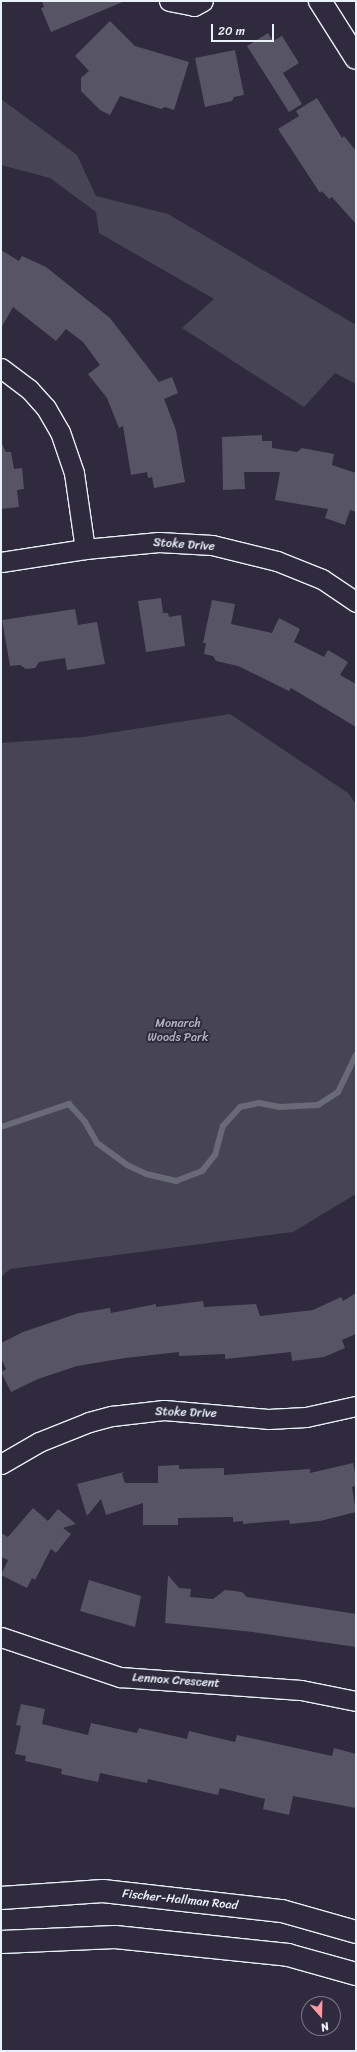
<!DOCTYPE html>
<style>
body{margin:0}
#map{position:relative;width:357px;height:2052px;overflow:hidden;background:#2f2a3d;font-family:Sriracha,sans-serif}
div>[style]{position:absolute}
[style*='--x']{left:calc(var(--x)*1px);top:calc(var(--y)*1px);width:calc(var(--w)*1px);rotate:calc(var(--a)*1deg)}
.green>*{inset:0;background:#464455}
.stream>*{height:6px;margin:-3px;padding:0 3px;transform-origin:3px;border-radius:3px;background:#696978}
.building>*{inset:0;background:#575565}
.roads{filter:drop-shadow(1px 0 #e8f1f8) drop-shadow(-1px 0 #e8f1f8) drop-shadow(0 1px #e8f1f8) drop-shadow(0 -1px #e8f1f8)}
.minor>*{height:19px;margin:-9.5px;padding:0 9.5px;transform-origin:9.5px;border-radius:9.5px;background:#2f2a3d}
.tertiary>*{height:22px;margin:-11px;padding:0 11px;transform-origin:11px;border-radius:11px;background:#2f2a3d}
.secondary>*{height:22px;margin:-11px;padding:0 11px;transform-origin:11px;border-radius:11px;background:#2f2a3d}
span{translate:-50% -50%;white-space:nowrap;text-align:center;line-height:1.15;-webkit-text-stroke:4px #2f2a3d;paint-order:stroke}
.street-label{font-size:12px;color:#e8f1f8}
.park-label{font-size:12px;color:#afb4bf}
.frame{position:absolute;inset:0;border:2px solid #e8f1f8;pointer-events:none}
.north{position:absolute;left:301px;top:1996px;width:40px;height:40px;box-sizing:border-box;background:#2f2a3d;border:1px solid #797a88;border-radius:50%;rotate:160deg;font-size:11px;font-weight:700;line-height:16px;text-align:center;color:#e8f1f8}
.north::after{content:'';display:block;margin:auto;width:14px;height:18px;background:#ff9aa2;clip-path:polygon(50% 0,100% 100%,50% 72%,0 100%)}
.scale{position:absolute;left:211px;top:24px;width:63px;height:18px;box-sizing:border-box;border:2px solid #e8f1f8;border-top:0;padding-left:5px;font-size:12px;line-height:14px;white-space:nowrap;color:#e8f1f8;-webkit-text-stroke:3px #2f2a3d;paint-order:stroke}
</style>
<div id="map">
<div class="green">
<div style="clip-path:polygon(1px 99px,77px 155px,96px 196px,168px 214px,356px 325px,356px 384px,335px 373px,304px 407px,182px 328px,214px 299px,99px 233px,96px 212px,50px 178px,1px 165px)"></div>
<div style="clip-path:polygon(230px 714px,348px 793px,356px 804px,356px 1194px,293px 1232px,10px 1269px,1px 1277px,1px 743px,83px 737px)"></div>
</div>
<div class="stream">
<div style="--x:1;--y:1127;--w:72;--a:-18.7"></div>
<div style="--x:69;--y:1104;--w:24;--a:48"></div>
<div style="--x:85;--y:1122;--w:24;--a:60"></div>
<div style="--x:97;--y:1143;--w:37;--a:36"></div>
<div style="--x:127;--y:1165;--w:21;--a:25"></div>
<div style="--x:146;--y:1174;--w:31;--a:13"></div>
<div style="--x:176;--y:1181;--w:28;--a:-21"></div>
<div style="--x:202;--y:1171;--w:21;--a:-51"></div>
<div style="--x:215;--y:1155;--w:30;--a:-75"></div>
<div style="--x:223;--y:1126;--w:25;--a:-48"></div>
<div style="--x:240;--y:1107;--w:19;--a:-12"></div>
<div style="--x:259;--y:1103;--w:20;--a:11"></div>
<div style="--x:279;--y:1107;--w:39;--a:-3"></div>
<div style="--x:318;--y:1105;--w:24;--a:-33"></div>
<div style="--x:338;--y:1092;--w:41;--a:-64.1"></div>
</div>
<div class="building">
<div style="clip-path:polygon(42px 1px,125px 1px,51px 32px,41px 8px,44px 7px)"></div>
<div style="clip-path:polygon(110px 21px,135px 46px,189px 62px,174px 110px,165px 107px,161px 109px,120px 96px,110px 115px,100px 110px,81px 91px,81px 78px,89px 71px,75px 56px)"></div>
<div style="clip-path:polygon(268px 33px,273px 41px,282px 36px,299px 63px,283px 73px,302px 104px,289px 112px,247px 46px)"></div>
<div style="clip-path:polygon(235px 50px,244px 95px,234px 97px,232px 101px,205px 107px,195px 58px)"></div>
<div style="clip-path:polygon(317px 98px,342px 138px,344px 136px,356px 151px,356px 224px,332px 197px,329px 199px,322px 191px,320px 193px,278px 129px,299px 116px,296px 111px)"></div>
<div style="clip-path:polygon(1px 250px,19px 261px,22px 256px,46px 267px,110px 318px,159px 382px,172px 377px,178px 393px,164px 399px,176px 430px,185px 482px,154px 488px,152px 477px,148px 478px,147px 472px,131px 475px,123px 426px,119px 428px,107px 398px,88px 374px,100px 365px,83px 342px,66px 329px,56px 341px,13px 307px,1px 328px)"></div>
<div style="clip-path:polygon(262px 435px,262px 441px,272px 441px,272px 448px,297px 452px,302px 448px,334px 454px,332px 465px,356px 473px,356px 512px,350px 510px,345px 525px,325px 518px,328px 509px,275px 500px,280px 472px,244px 472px,245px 489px,223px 490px,222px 437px)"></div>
<div style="clip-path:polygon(1px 442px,6px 452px,11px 452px,14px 469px,22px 468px,24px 489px,17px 490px,19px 507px,1px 509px)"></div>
<div style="clip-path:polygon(161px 598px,163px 613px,168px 613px,169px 617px,181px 615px,185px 646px,146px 652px,138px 601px)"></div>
<div style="clip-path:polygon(212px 600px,235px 604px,231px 624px,272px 633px,279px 618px,300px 629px,294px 642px,324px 657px,328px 650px,348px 662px,340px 675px,356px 684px,356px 727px,291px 688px,289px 691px,238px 666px,216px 661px,213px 656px,204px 654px,206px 643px,203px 643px)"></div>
<div style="clip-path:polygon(75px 609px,78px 625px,97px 622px,105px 664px,67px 670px,65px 658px,39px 662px,35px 668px,26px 669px,20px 665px,10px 666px,2px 620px)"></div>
<div style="clip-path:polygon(356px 1293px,356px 1334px,342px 1340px,345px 1348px,324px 1357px,292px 1361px,291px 1352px,225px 1359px,225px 1354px,179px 1356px,179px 1352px,125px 1358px,77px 1366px,38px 1379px,11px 1392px,1px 1372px,6px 1369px,1px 1358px,1px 1343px,23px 1332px,79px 1313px,110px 1308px,111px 1313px,156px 1304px,156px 1307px,203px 1301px,204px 1307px,256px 1304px,260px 1316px,313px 1310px,341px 1297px,343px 1301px)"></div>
<div style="clip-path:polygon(353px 1463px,356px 1477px,356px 1486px,352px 1487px,356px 1512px,320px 1521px,290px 1524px,289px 1520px,243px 1524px,243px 1521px,233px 1522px,233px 1517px,178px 1518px,178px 1525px,143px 1525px,143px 1503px,106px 1515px,101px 1499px,87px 1516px,77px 1484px,124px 1472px,122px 1474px,125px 1483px,158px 1483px,158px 1466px,179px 1465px,179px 1469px,224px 1468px,224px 1475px,310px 1469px,310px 1473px)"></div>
<div style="clip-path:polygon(33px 1508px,48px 1521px,58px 1509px,76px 1524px,63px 1528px,71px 1534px,56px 1553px,51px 1549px,35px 1580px,32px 1578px,27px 1588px,1px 1575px,8px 1560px,1px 1557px,1px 1533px,8px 1537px)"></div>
<div style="clip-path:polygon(168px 1575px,179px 1588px,191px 1589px,190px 1597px,213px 1599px,225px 1590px,235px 1591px,242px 1592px,247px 1597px,356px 1614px,356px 1647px,253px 1632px,165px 1623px)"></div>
<div style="clip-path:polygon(89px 1580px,141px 1596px,135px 1627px,80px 1611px)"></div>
<div style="clip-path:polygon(21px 1704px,45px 1709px,42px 1724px,88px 1735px,91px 1723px,137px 1733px,139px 1728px,187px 1739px,189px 1731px,235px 1742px,237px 1735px,332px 1756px,334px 1748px,356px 1754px,356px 1808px,293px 1796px,289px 1815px,263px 1809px,265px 1799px,220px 1788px,218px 1795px,148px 1779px,147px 1783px,100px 1773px,98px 1782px,61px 1774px,62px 1769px,25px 1761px,26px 1756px,15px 1754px,21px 1726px,16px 1725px)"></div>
</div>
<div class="roads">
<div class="minor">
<div style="--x:169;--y:1;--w:25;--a:11"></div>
<div style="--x:194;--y:6;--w:10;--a:-29"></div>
<div style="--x:1;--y:368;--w:35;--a:37"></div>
<div style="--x:29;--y:389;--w:25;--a:48"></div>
<div style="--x:46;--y:408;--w:28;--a:60"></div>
<div style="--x:60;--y:432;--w:43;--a:71.1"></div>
<div style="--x:74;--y:473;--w:77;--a:81.8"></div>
<div style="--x:1;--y:562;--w:85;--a:-8.8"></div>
<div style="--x:85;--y:549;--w:74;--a:-5.4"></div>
<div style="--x:159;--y:542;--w:53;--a:3.2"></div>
<div style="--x:212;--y:545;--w:67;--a:13.8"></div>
<div style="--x:277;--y:561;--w:48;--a:21.8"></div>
<div style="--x:322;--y:579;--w:41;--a:34.1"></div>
<div style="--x:1;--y:1464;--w:44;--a:-30.1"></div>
<div style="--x:39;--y:1442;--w:54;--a:-21.8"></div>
<div style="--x:89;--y:1422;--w:24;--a:-15"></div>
<div style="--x:112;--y:1416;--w:52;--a:-6.6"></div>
<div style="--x:164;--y:1410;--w:104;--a:4.9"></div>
<div style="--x:268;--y:1419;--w:38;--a:-3"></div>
<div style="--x:306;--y:1417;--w:51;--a:-12.4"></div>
<div style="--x:1;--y:1637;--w:126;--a:18.6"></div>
<div style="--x:120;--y:1677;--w:181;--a:4.1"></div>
<div style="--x:301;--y:1690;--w:56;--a:11.3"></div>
</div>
<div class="tertiary">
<div style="--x:320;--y:1;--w:67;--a:57.7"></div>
</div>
<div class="secondary">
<div style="--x:1;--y:1898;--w:102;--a:-3.9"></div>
<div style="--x:103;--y:1891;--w:180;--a:6.4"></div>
<div style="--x:282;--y:1911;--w:77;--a:15.8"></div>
<div style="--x:1;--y:1942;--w:114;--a:-2.5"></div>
<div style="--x:115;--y:1937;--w:174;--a:5.9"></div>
<div style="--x:288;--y:1955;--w:71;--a:15.6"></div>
</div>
</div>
<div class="street-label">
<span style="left:184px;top:545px;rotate:4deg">Stoke Drive</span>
<span style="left:186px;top:1413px;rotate:2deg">Stoke Drive</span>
<span style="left:176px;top:1681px;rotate:4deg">Lennox Crescent</span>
<span style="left:180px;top:1900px;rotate:6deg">Fischer-Hallman Road</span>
</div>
<div class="park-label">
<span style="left:178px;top:1031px">Monarch<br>Woods Park</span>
</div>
<div class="frame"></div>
<div class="north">N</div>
<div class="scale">20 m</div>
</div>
